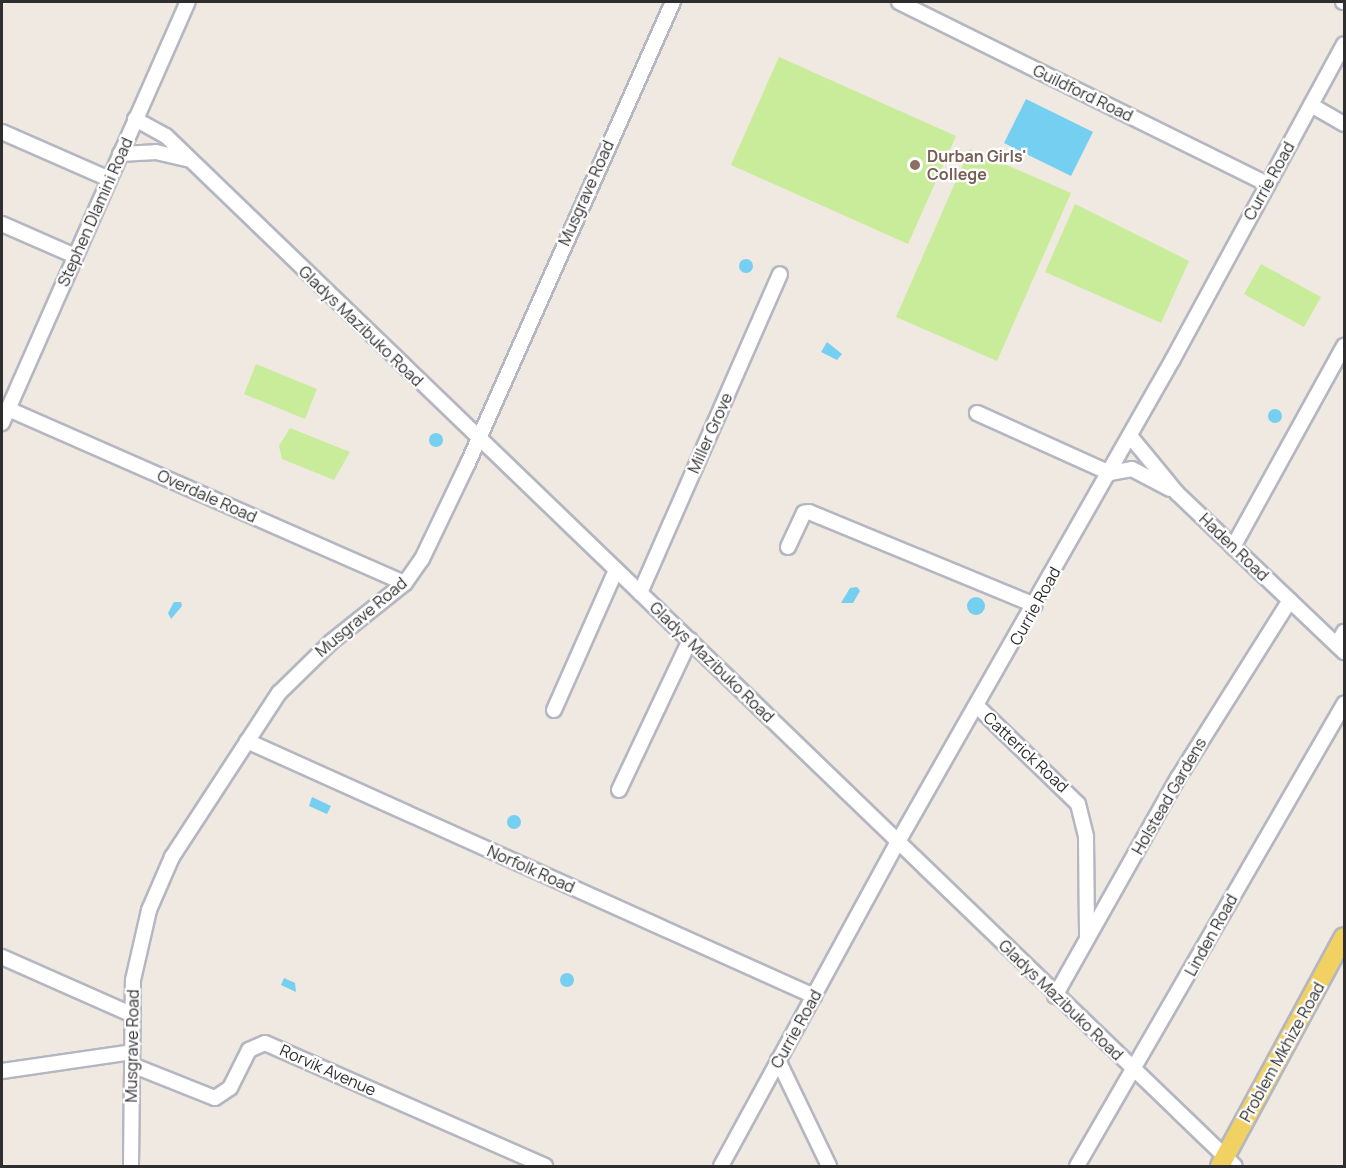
<!DOCTYPE html>
<style>
body{margin:0}
#map{position:relative;width:1346px;height:1168px;overflow:hidden;background:#efe9e1;font-family:Manrope,sans-serif}
div>[style]{position:absolute}
[style*='--x']{left:calc(var(--x)*1px);top:calc(var(--y)*1px);width:calc(var(--w)*1px);rotate:calc(var(--a)*1deg)}
.pitch>*{inset:0;background:#c9ec9a}
.water>*{inset:0;background:#75cff0}
.round{border-radius:50%}
.roads{filter:drop-shadow(2px 0 #b4b7c1) drop-shadow(-2px 0 #b4b7c1) drop-shadow(0 2px #b4b7c1) drop-shadow(0 -2px #b4b7c1)}
.minor>*{height:14px;margin:-7px;padding:0 7px;transform-origin:7px;border-radius:7px;background:#fff}
.major>*{height:18px;margin:-9px;padding:0 9px;transform-origin:9px;border-radius:9px;background:#f2d163}
.dots>*{width:16px;height:16px;translate:-50% -50%;box-sizing:border-box;border:3px solid #fff;border-radius:50%}
span{translate:-50% -50%;white-space:nowrap;text-align:center;line-height:1.15;-webkit-text-stroke:4.5px #fff;paint-order:stroke}
.street-label{font-size:16px;color:#2e2e2e}
.education-label{font-size:16px;color:#785e54;font-weight:700}
.left{translate:0 -50%;text-align:left}
.frame{position:absolute;inset:0;border:3px solid #2e2e2e;pointer-events:none}
</style>
<div id="map">
<div class="pitch">
<div style="clip-path:polygon(779px 57px,956px 136px,908px 244px,731px 165px)"></div>
<div style="clip-path:polygon(970px 149px,1071px 193px,997px 361px,896px 317px)"></div>
<div style="clip-path:polygon(1075px 204px,1189px 261px,1161px 323px,1045px 272px)"></div>
<div style="clip-path:polygon(1261px 264px,1321px 297px,1304px 327px,1244px 294px)"></div>
<div style="clip-path:polygon(256px 364px,317px 389px,305px 419px,244px 394px)"></div>
<div style="clip-path:polygon(290px 428px,350px 452px,334px 480px,282px 459px,279px 446px)"></div>
</div>
<div class="water">
<div style="clip-path:polygon(1026px 99px,1093px 132px,1071px 176px,1004px 143px)"></div>
<div class="round" style="left:739px;top:259px;width:14px;height:14px"></div>
<div style="clip-path:polygon(827px 342px,842px 354px,837px 360px,821px 352px)"></div>
<div class="round" style="left:1268px;top:409px;width:14px;height:14px"></div>
<div class="round" style="left:429px;top:433px;width:14px;height:14px"></div>
<div style="clip-path:polygon(857px 587px,860px 591px,853px 603px,841px 603px,850px 588px)"></div>
<div class="round" style="left:967px;top:597px;width:18px;height:18px"></div>
<div style="clip-path:polygon(174px 602px,181px 602px,182px 606px,171px 619px,168px 613px)"></div>
<div style="clip-path:polygon(312px 797px,331px 806px,327px 814px,309px 806px)"></div>
<div class="round" style="left:507px;top:815px;width:14px;height:14px"></div>
<div class="round" style="left:560px;top:973px;width:14px;height:14px"></div>
<div style="clip-path:polygon(284px 978px,295px 983px,296px 992px,281px 985px)"></div>
</div>
<div class="roads">
<div class="minor">
<div style="--x:899;--y:2;--w:411;--a:26.3"></div>
<div style="--x:1343;--y:2;--w:1;--a:0"></div>
<div style="--x:1311;--y:105;--w:38;--a:30"></div>
<div style="--x:135;--y:119;--w:35;--a:29"></div>
<div style="--x:166;--y:136;--w:1484;--a:43.94"></div>
<div style="--x:2;--y:132;--w:117;--a:23.7"></div>
<div style="--x:120;--y:154;--w:36;--a:-3"></div>
<div style="--x:156;--y:152;--w:32;--a:13"></div>
<div style="--x:2;--y:224;--w:80;--a:23.7"></div>
<div style="--x:8;--y:409;--w:433;--a:23.7"></div>
<div style="--x:977;--y:413;--w:146;--a:24.3"></div>
<div style="--x:1110;--y:473;--w:22;--a:-10"></div>
<div style="--x:1132;--y:469;--w:43;--a:27.8"></div>
<div style="--x:2;--y:423;--w:460;--a:-66.2"></div>
<div style="--x:1130;--y:436;--w:74;--a:50.5"></div>
<div style="--x:1177;--y:493;--w:231;--a:43.6"></div>
<div style="--x:788;--y:547;--w:38;--a:-65"></div>
<div style="--x:804;--y:513;--w:5;--a:-11"></div>
<div style="--x:809;--y:512;--w:244;--a:22.4"></div>
<div style="--x:1233;--y:547;--w:230;--a:-61.1"></div>
<div style="--x:640;--y:593;--w:348;--a:-66.3"></div>
<div style="--x:1337;--y:645;--w:15;--a:-62"></div>
<div style="--x:978;--y:707;--w:139;--a:44.1"></div>
<div style="--x:1078;--y:804;--w:34;--a:76"></div>
<div style="--x:1086;--y:837;--w:100;--a:89.4"></div>
<div style="--x:554;--y:710;--w:153;--a:-66.1"></div>
<div style="--x:247;--y:741;--w:622;--a:24.22"></div>
<div style="--x:619;--y:790;--w:166;--a:-64.7"></div>
<div style="--x:2;--y:957;--w:143;--a:23.9"></div>
<div style="--x:1055;--y:996;--w:250;--a:-60.6"></div>
<div style="--x:1178;--y:778;--w:210;--a:-57.8"></div>
<div style="--x:778;--y:1060;--w:118;--a:64.3"></div>
<div style="--x:132;--y:1065;--w:89;--a:21.7"></div>
<div style="--x:215;--y:1098;--w:18;--a:-34"></div>
<div style="--x:230;--y:1088;--w:42;--a:-63.4"></div>
<div style="--x:249;--y:1050;--w:17;--a:-24"></div>
<div style="--x:265;--y:1043;--w:306;--a:23.7"></div>
<div style="--x:2;--y:1071;--w:131;--a:-8.3"></div>
<div style="--x:131;--y:1166;--w:186;--a:-89.4"></div>
<div style="--x:133;--y:980;--w:72;--a:-77.1"></div>
<div style="--x:149;--y:910;--w:58;--a:-66.5"></div>
<div style="--x:172;--y:857;--w:196;--a:-56.9"></div>
<div style="--x:279;--y:693;--w:73;--a:-44.4"></div>
<div style="--x:331;--y:642;--w:95;--a:-38.6"></div>
<div style="--x:405;--y:583;--w:29;--a:-55"></div>
<div style="--x:422;--y:559;--w:106;--a:-64.4"></div>
<div style="--x:468;--y:463;--w:505;--a:-66.03"></div>
<div style="--x:721;--y:1166;--w:371;--a:-61.4"></div>
<div style="--x:899;--y:840;--w:554;--a:-60.33"></div>
<div style="--x:1173;--y:359;--w:358;--a:-61.5"></div>
<div style="--x:1077;--y:1166;--w:534;--a:-59.98"></div>
</div>
<div class="major">
<div style="--x:1220;--y:1166;--w:260;--a:-61.6"></div>
</div>
</div>
<div class="dots">
<div style="left:915px;top:165px;background:#8d6e63"></div>
</div>
<div class="street-label">
<span style="left:1083px;top:93px;rotate:26deg">Guildford Road</span>
<span style="left:1269px;top:181px;rotate:-61deg">Currie Road</span>
<span style="left:586px;top:193px;rotate:-66deg">Musgrave Road</span>
<span style="left:95px;top:212px;rotate:-66deg">Stephen Dlamini Road</span>
<span style="left:361px;top:326px;rotate:44deg">Gladys Mazibuko Road</span>
<span style="left:710px;top:433px;rotate:-66deg">Miller Grove</span>
<span style="left:207px;top:496px;rotate:24deg">Overdale Road</span>
<span style="left:1234px;top:547px;rotate:44deg">Haden Road</span>
<span style="left:1035px;top:606px;rotate:-61deg">Currie Road</span>
<span style="left:361px;top:617px;rotate:-40deg">Musgrave Road</span>
<span style="left:712px;top:662px;rotate:44deg">Gladys Mazibuko Road</span>
<span style="left:1026px;top:752px;rotate:43deg">Catterick Road</span>
<span style="left:1169px;top:796px;rotate:-60deg">Holstead Gardens</span>
<span style="left:531px;top:869px;rotate:24deg">Norfolk Road</span>
<span style="left:1211px;top:935px;rotate:-61deg">Linden Road</span>
<span style="left:1061px;top:1000px;rotate:44deg">Gladys Mazibuko Road</span>
<span style="left:796px;top:1029px;rotate:-61deg">Currie Road</span>
<span style="left:132px;top:1046px;rotate:-89deg">Musgrave Road</span>
<span style="left:1282px;top:1052px;rotate:-61deg">Problem Mkhize Road</span>
<span style="left:328px;top:1070px;rotate:24deg">Rorvik Avenue</span>
</div>
<div class="education-label">
<span class="left" style="left:927px;top:165px">Durban Girls'<br>College</span>
</div>
<div class="frame"></div>
</div>
